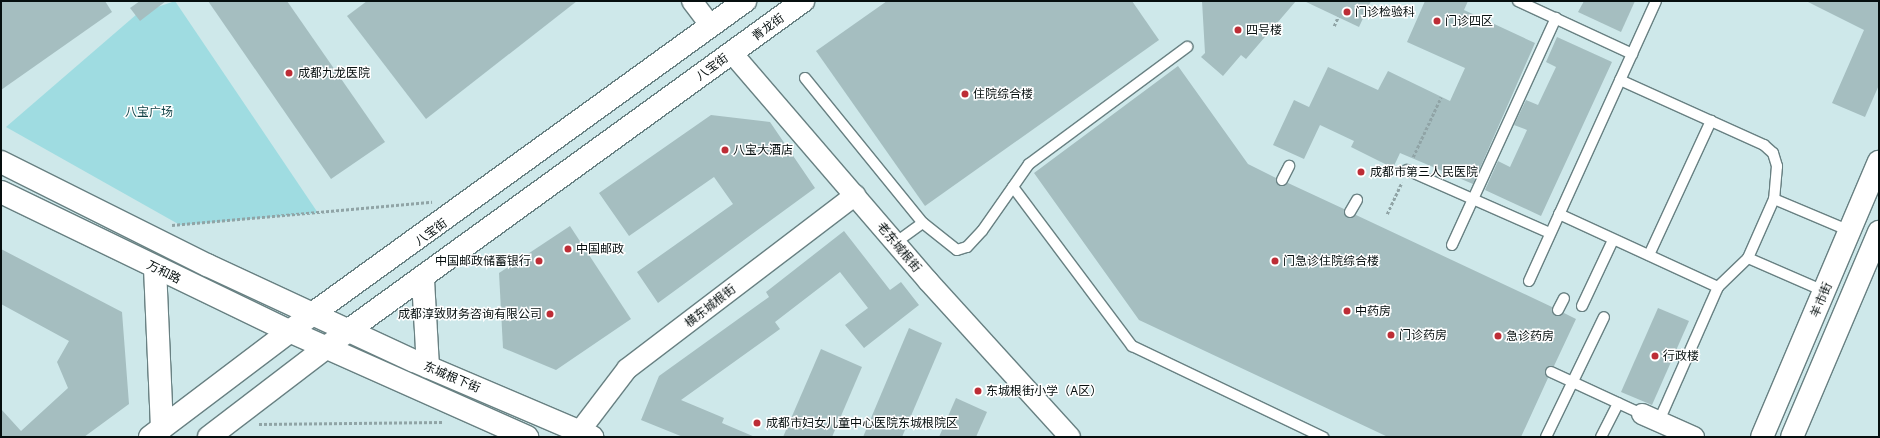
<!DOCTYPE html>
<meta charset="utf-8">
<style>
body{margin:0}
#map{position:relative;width:1880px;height:438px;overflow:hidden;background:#cee8ea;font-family:Inter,"Noto Sans SC",sans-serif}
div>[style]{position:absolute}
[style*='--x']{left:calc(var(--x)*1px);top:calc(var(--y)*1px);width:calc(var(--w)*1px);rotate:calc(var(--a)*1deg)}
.green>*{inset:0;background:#9fdce1}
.building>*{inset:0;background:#a5bec0}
.path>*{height:2.5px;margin-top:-1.25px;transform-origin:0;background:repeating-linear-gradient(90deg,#90a4a6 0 3px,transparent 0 5px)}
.roads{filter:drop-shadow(1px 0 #688082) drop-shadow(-1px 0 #688082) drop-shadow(0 1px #688082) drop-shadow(0 -1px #688082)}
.lane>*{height:10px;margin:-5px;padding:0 5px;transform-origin:5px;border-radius:5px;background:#fff}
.street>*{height:20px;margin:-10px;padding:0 10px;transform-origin:10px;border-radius:10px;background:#fff}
.secondary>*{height:22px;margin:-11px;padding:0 11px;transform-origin:11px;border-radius:11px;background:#fff}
.primary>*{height:22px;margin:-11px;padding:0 11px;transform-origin:11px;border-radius:11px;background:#fff}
.dots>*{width:11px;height:11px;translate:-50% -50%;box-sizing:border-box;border:2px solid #fff;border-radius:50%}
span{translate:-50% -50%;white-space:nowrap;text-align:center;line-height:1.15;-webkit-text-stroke:3px #fff;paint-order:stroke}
.poi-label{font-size:12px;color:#060f0f}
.left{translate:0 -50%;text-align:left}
.right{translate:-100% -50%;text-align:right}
.street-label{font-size:12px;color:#060f0f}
.park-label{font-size:12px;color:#0d3f43}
.frame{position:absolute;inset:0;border:2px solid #060f0f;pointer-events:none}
</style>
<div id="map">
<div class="green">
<div style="clip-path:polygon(175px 1px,318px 213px,180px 225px,6px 127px,137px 14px)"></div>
</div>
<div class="building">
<div style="clip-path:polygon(1px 1px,105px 1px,112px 12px,1px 90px)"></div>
<div style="clip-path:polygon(140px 1px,166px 1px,140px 21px,130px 8px)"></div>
<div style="clip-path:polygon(208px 1px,287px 1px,385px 142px,331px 179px)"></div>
<div style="clip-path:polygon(367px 1px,577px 1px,426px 119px,347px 16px)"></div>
<div style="clip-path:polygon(887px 1px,1132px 1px,1159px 40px,925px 206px,816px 51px)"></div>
<div style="clip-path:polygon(1202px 1px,1296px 1px,1246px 59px,1241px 55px,1223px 76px,1201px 57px,1205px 53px)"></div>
<div style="clip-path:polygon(1304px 1px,1371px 1px,1359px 27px)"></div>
<div style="clip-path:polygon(1425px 1px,1468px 1px,1464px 10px,1535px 43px,1473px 184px,1400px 153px,1393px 168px,1351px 147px,1354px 141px,1320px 125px,1304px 159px,1273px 145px,1294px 100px,1309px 107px,1328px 67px,1378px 90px,1388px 71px,1450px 101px,1465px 68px,1407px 42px)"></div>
<div style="clip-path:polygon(1584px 1px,1635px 1px,1621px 32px,1578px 12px)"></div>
<div style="clip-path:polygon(1806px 1px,1879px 1px,1879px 85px,1865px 117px,1832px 103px,1864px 30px)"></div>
<div style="clip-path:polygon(1557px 37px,1612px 62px,1541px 216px,1485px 190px,1498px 161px,1510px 167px,1527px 130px,1514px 125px,1526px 100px,1538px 105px,1556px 67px,1546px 62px)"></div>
<div style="clip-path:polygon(1178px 66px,1248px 164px,1276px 178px,1279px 186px,1288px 183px,1344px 209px,1347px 218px,1356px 215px,1552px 307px,1555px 316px,1564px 313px,1576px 319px,1554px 366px,1545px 370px,1548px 378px,1521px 437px,1388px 437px,1139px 320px,1034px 173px)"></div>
<div style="clip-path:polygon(711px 115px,770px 122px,815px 188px,658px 303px,637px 272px,733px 204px,714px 177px,629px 236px,599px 193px)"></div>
<div style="clip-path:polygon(570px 226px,631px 319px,556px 370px,503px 348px,499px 273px)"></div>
<div style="clip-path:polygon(844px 231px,890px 290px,901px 282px,919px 305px,864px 348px,845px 325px,868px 308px,840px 272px,775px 322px,780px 329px,681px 400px,724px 418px,722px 423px,755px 437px,683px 437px,641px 420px,659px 376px,769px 297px,766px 292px)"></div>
<div style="clip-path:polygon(1px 249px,122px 312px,129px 404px,84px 437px,1px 437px,1px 409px,21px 431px,68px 388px,57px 362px,69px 341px,1px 304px)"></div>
<div style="clip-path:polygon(1658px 308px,1689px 321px,1652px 405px,1621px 392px)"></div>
<div style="clip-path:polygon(909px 328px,942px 343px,902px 437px,863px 437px)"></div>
<div style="clip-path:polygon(821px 349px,862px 367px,832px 437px,783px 437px)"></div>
<div style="clip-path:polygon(956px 398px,987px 412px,976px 437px,939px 437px)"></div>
</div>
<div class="path">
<div style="--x:1334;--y:26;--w:10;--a:-66"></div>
<div style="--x:1413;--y:157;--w:66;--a:-65"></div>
<div style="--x:1387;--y:214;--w:35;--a:-65"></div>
<div style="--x:172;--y:225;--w:261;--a:-5.1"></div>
<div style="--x:259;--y:424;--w:185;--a:-0.6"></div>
</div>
<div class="roads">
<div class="lane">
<div style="--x:1518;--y:1;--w:126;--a:24.9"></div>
<div style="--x:805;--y:78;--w:187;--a:50.9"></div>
<div style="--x:923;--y:223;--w:43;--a:38.5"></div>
<div style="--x:957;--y:250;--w:10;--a:-17"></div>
<div style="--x:967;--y:247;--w:22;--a:-47"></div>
<div style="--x:982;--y:231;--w:82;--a:-55"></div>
<div style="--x:1029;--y:164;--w:197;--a:-36.5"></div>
<div style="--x:1620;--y:80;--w:158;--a:24.3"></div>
<div style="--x:1764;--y:145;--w:12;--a:42"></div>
<div style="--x:1773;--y:153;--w:14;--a:73"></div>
<div style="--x:1777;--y:166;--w:33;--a:95"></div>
<div style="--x:1774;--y:199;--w:64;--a:113.8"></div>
<div style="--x:1748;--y:258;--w:42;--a:136"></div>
<div style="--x:1718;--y:287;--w:146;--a:113.8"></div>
<div style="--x:1407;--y:170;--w:156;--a:23.8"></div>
<div style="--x:1282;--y:180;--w:16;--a:-63"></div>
<div style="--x:1013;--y:187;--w:199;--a:53.2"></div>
<div style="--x:1132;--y:346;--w:212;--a:25.5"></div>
<div style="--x:1774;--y:199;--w:82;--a:22.8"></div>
<div style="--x:1350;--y:212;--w:14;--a:-60"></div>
<div style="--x:1559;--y:214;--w:175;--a:24.7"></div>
<div style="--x:895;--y:243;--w:34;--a:-36"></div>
<div style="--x:1452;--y:245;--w:250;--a:-65.4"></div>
<div style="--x:1649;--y:255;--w:148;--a:-65.2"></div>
<div style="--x:1748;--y:258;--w:83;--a:23.5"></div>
<div style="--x:1529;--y:281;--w:307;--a:-65.6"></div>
<div style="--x:1582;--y:306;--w:73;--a:-64.8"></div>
<div style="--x:1558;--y:310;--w:13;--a:-63"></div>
<div style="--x:1551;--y:372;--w:100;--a:24.8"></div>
<div style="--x:1546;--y:437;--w:133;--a:-64.2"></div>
<div style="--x:1601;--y:437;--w:38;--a:-63"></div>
</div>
<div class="street">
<div style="--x:692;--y:1;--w:31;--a:53"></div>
<div style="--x:732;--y:53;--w:301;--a:49.3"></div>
<div style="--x:928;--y:281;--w:211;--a:47.7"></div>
<div style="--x:1642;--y:414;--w:57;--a:23.9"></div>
<div style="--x:579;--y:432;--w:79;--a:-52.7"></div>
<div style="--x:627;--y:369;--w:287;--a:-37.3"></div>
</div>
<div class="secondary">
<div style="--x:1762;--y:437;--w:299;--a:-67"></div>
<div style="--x:1792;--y:437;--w:223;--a:-67"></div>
</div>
<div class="primary">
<div style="--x:1;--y:162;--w:230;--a:26.6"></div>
<div style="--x:207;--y:265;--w:228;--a:24.9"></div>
<div style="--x:414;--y:361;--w:194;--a:23.1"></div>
<div style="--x:1;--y:192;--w:320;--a:25.8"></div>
<div style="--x:289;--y:331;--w:261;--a:24"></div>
<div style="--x:155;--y:268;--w:160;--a:87.5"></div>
<div style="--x:423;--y:280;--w:87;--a:86.7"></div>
<div style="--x:150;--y:437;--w:207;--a:-37.1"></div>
<div style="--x:315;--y:312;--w:531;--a:-35.88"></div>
<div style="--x:209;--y:437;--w:176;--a:-37.4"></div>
<div style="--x:349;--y:330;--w:561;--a:-35.93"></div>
</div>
</div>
<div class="dots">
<div style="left:1347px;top:12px;background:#bd2d36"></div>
<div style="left:1437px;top:21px;background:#bd2d36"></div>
<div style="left:1238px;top:30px;background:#bd2d36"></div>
<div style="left:289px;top:73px;background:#bd2d36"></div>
<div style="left:965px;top:94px;background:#bd2d36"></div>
<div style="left:725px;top:150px;background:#bd2d36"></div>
<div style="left:1361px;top:172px;background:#bd2d36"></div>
<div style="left:568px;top:249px;background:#bd2d36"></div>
<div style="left:539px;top:261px;background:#bd2d36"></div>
<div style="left:1275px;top:261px;background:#bd2d36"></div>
<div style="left:1347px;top:311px;background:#bd2d36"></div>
<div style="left:550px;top:314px;background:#bd2d36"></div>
<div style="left:1391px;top:335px;background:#bd2d36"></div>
<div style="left:1498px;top:336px;background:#bd2d36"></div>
<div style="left:1655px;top:356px;background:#bd2d36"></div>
<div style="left:978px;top:391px;background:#bd2d36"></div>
<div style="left:757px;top:423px;background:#bd2d36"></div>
</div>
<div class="poi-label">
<span class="left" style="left:1355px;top:12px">门诊检验科</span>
<span class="left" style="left:1445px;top:21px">门诊四区</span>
<span class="left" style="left:1246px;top:30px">四号楼</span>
<span class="left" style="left:298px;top:73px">成都九龙医院</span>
<span class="left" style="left:973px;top:94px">住院综合楼</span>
<span class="left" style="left:733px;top:150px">八宝大酒店</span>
<span class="left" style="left:1370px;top:172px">成都市第三人民医院</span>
<span class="left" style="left:576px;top:249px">中国邮政</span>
<span class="right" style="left:531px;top:261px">中国邮政储蓄银行</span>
<span class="left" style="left:1283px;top:261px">门急诊住院综合楼</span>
<span class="left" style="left:1355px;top:311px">中药房</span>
<span class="right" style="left:542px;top:314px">成都淳致财务咨询有限公司</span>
<span class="left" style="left:1399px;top:335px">门诊药房</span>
<span class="left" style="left:1506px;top:336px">急诊药房</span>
<span class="left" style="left:1663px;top:356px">行政楼</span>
<span class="left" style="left:986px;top:391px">东城根街小学（A区）</span>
<span class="left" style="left:766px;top:423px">成都市妇女儿童中心医院东城根院区</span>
</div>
<div class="street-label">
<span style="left:768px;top:27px;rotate:-36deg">青龙街</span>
<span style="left:712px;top:67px;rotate:-36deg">八宝街</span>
<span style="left:431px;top:232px;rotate:-36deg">八宝街</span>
<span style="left:899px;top:247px;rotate:50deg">老东城根街</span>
<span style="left:164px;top:272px;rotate:26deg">万和路</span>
<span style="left:1821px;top:300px;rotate:-67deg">羊市街</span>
<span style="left:710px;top:306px;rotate:-38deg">横东城根街</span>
<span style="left:452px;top:377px;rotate:23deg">东城根下街</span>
</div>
<div class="park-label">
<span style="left:149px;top:112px">八宝广场</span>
</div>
<div class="frame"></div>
</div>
